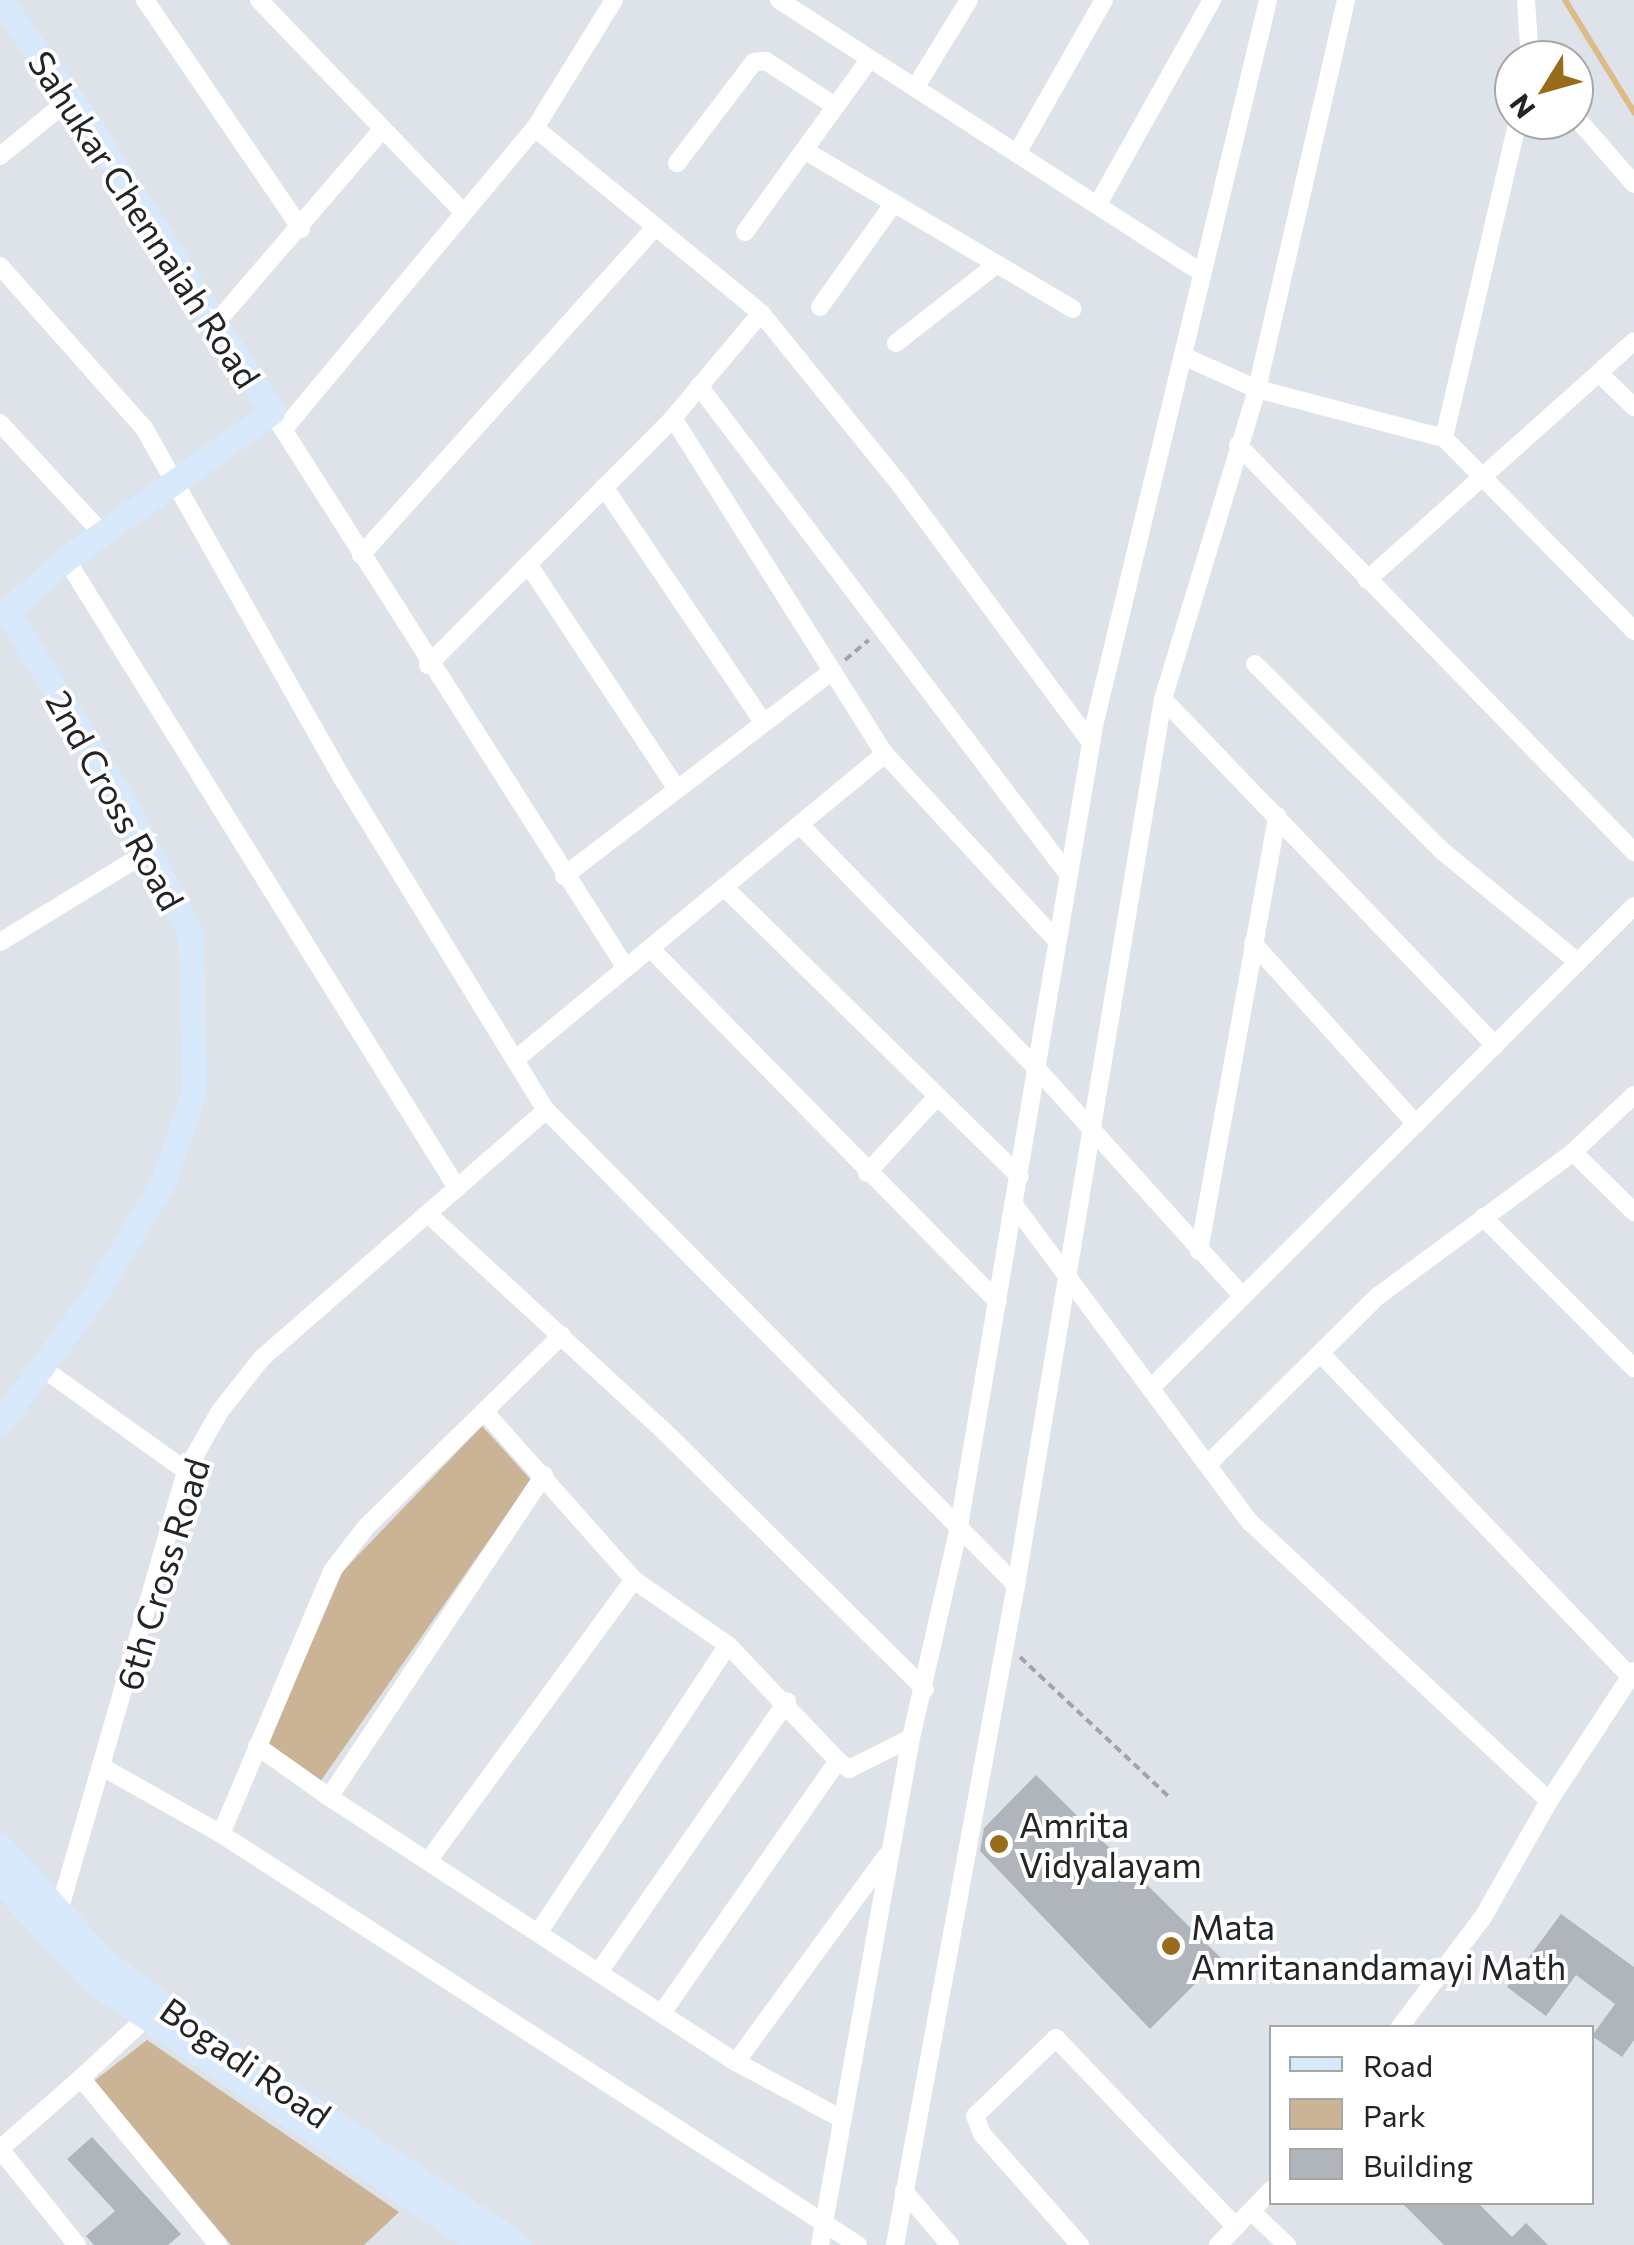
<!DOCTYPE html>
<style>
body{margin:0}
#map{position:relative;width:1634px;height:2245px;overflow:hidden;background:#dee3ea;font-family:Commissioner,sans-serif}
div>[style]{position:absolute}
[style*='--x']{left:calc(var(--x)*1px);top:calc(var(--y)*1px);width:calc(var(--w)*1px);rotate:calc(var(--a)*1deg)}
.green>*{inset:0;background:#cab495}
.stream>*{height:6px;margin:-3px;padding:0 3px;transform-origin:3px;border-radius:3px;background:#ddbb89}
.building>*{inset:0;background:#b0b5bb}
.path>*{height:4px;margin-top:-2px;transform-origin:0;background:repeating-linear-gradient(90deg,#a1a5aa 0 8px,transparent 0 13px)}
.street>*{height:18px;margin:-9px;padding:0 9px;transform-origin:9px;border-radius:9px;background:#fff}
.secondary>*{height:25px;margin:-12.5px;padding:0 12.5px;transform-origin:12.5px;border-radius:12.5px;background:#d9e9fc}
.dots>*{width:28px;height:28px;translate:-50% -50%;box-sizing:border-box;border:5px solid #fff;border-radius:50%}
span{translate:-50% -50%;white-space:nowrap;text-align:center;line-height:1.15;-webkit-text-stroke:8px #fff;paint-order:stroke}
.street-label{font-size:35px;color:#222426}
.poi-label{font-size:35px;color:#222426}
.left{translate:0 -50%;text-align:left}
.legend{position:absolute;left:1269px;top:2025px;width:325px;height:180px;box-sizing:border-box;background:#fff;border:2px solid #a7a7a8;margin:0;padding:12px 18px;list-style:none;font-size:30px;color:#222426}
.legend li{display:flex;align-items:center;gap:20px;height:50px}
.legend b{width:50px;border:2px solid #a7a7a8}
.north{position:absolute;left:1494px;top:40px;width:100px;height:100px;box-sizing:border-box;background:#fff;border:2px solid #a7a7a8;border-radius:50%;rotate:233deg;font-size:28px;font-weight:700;line-height:40px;text-align:center;color:#222426}
.north::after{content:'';display:block;margin:auto;width:35px;height:45px;background:#986c1a;clip-path:polygon(50% 0,100% 100%,50% 72%,0 100%)}
</style>
<div id="map">
<div class="green">
<div style="clip-path:polygon(482px 1426px,531px 1480px,320px 1782px,268px 1743px,343px 1571px)"></div>
<div style="clip-path:polygon(147px 2040px,399px 2212px,364px 2245px,231px 2245px,94px 2081px)"></div>
</div>
<div class="stream">
<div style="--x:1565;--y:0;--w:132;--a:58.4"></div>
</div>
<div class="building">
<div style="clip-path:polygon(1036px 1775px,1221px 1958px,1150px 2029px,980px 1851px,984px 1828px)"></div>
<div style="clip-path:polygon(1561px 1914px,1634px 1967px,1634px 2040px,1622px 2057px,1592px 2036px,1615px 2004px,1576px 1975px,1546px 2016px,1507px 1987px)"></div>
<div style="clip-path:polygon(92px 2137px,181px 2234px,168px 2245px,94px 2245px,86px 2236px,115px 2211px,67px 2159px)"></div>
<div style="clip-path:polygon(1401px 2202px,1477px 2202px,1512px 2237px,1526px 2223px,1548px 2245px,1444px 2245px)"></div>
</div>
<div class="path">
<div style="--x:845;--y:660;--w:31;--a:-40"></div>
<div style="--x:1020;--y:1657;--w:203;--a:43.2"></div>
</div>
<div class="street">
<div style="--x:145;--y:0;--w:277;--a:55.7"></div>
<div style="--x:259;--y:0;--w:293;--a:46.1"></div>
<div style="--x:779;--y:0;--w:503;--a:32.84"></div>
<div style="--x:1526;--y:0;--w:60;--a:86.2"></div>
<div style="--x:915;--y:88;--w:103;--a:-58.5"></div>
<div style="--x:1574;--y:115;--w:91;--a:49"></div>
<div style="--x:535;--y:128;--w:292;--a:39.3"></div>
<div style="--x:761;--y:313;--w:223;--a:51"></div>
<div style="--x:901;--y:486;--w:320;--a:53.5"></div>
<div style="--x:804;--y:150;--w:312;--a:30.6"></div>
<div style="--x:1017;--y:153;--w:176;--a:-60.4"></div>
<div style="--x:0;--y:156;--w:92;--a:-39.2"></div>
<div style="--x:677;--y:163;--w:127;--a:-52.7"></div>
<div style="--x:754;--y:62;--w:12;--a:-5"></div>
<div style="--x:766;--y:61;--w:82;--a:33.1"></div>
<div style="--x:1098;--y:204;--w:234;--a:-60.8"></div>
<div style="--x:745;--y:232;--w:213;--a:-54.2"></div>
<div style="--x:0;--y:266;--w:217;--a:48.4"></div>
<div style="--x:144;--y:428;--w:406;--a:60.5"></div>
<div style="--x:344;--y:781;--w:386;--a:58.5"></div>
<div style="--x:546;--y:1110;--w:668;--a:45.3"></div>
<div style="--x:820;--y:307;--w:128;--a:-54.6"></div>
<div style="--x:215;--y:324;--w:256;--a:-49.3"></div>
<div style="--x:896;--y:343;--w:128;--a:-38"></div>
<div style="--x:1183;--y:356;--w:81;--a:24"></div>
<div style="--x:1257;--y:389;--w:193;--a:14.7"></div>
<div style="--x:1444;--y:438;--w:271;--a:45.4"></div>
<div style="--x:1601;--y:375;--w:46;--a:44.1"></div>
<div style="--x:699;--y:386;--w:610;--a:52.92"></div>
<div style="--x:272;--y:412;--w:659;--a:57.52"></div>
<div style="--x:673;--y:418;--w:397;--a:57.8"></div>
<div style="--x:885;--y:754;--w:254;--a:47.4"></div>
<div style="--x:0;--y:423;--w:150;--a:47.2"></div>
<div style="--x:284;--y:429;--w:392;--a:-50.2"></div>
<div style="--x:535;--y:128;--w:150;--a:-58.3"></div>
<div style="--x:1444;--y:438;--w:326;--a:-76.9"></div>
<div style="--x:1238;--y:445;--w:568;--a:45.78"></div>
<div style="--x:604;--y:487;--w:285;--a:55.9"></div>
<div style="--x:361;--y:555;--w:438;--a:-48.1"></div>
<div style="--x:66;--y:559;--w:741;--a:58.13"></div>
<div style="--x:528;--y:564;--w:270;--a:56.5"></div>
<div style="--x:1367;--y:580;--w:358;--a:-41.8"></div>
<div style="--x:1255;--y:664;--w:263;--a:45"></div>
<div style="--x:1441;--y:850;--w:177;--a:39.3"></div>
<div style="--x:428;--y:665;--w:348;--a:-45.2"></div>
<div style="--x:673;--y:418;--w:137;--a:-50"></div>
<div style="--x:1163;--y:699;--w:480;--a:46.2"></div>
<div style="--x:800;--y:825;--w:343;--a:45.8"></div>
<div style="--x:1039;--y:1071;--w:304;--a:47.9"></div>
<div style="--x:564;--y:876;--w:337;--a:-37.4"></div>
<div style="--x:724;--y:887;--w:414;--a:44.4"></div>
<div style="--x:0;--y:942;--w:175;--a:-31.4"></div>
<div style="--x:1253;--y:943;--w:244;--a:48"></div>
<div style="--x:650;--y:948;--w:496;--a:45.5"></div>
<div style="--x:516;--y:1059;--w:479;--a:-39.6"></div>
<div style="--x:1573;--y:1152;--w:86;--a:44.5"></div>
<div style="--x:867;--y:1173;--w:103;--a:-47.4"></div>
<div style="--x:1015;--y:1206;--w:394;--a:53.4"></div>
<div style="--x:1250;--y:1522;--w:409;--a:43"></div>
<div style="--x:1549;--y:1801;--w:133;--a:119.6"></div>
<div style="--x:1483;--y:1917;--w:139;--a:127.1"></div>
<div style="--x:428;--y:1214;--w:321;--a:42.6"></div>
<div style="--x:664;--y:1431;--w:367;--a:44.7"></div>
<div style="--x:1483;--y:1217;--w:214;--a:45"></div>
<div style="--x:1199;--y:1251;--w:442;--a:-79.8"></div>
<div style="--x:1320;--y:1353;--w:448;--a:46.2"></div>
<div style="--x:41;--y:1367;--w:178;--a:35.6"></div>
<div style="--x:1151;--y:1388;--w:682;--a:-44.94"></div>
<div style="--x:484;--y:1411;--w:226;--a:48.4"></div>
<div style="--x:634;--y:1580;--w:114;--a:34.7"></div>
<div style="--x:728;--y:1645;--w:160;--a:46.5"></div>
<div style="--x:838;--y:1761;--w:14;--a:36"></div>
<div style="--x:849;--y:1769;--w:69;--a:-26.6"></div>
<div style="--x:1208;--y:1464;--w:239;--a:-44.7"></div>
<div style="--x:1378;--y:1296;--w:242;--a:-36.4"></div>
<div style="--x:1573;--y:1152;--w:83;--a:-43.1"></div>
<div style="--x:544;--y:1475;--w:387;--a:123.7"></div>
<div style="--x:329;--y:1797;--w:486;--a:33.1"></div>
<div style="--x:736;--y:2062;--w:120;--a:28.3"></div>
<div style="--x:257;--y:1746;--w:88;--a:35.3"></div>
<div style="--x:104;--y:1768;--w:134;--a:29.4"></div>
<div style="--x:221;--y:1834;--w:758;--a:32.83"></div>
<div style="--x:1549;--y:1801;--w:155;--a:-56.8"></div>
<div style="--x:221;--y:1834;--w:285;--a:-67.1"></div>
<div style="--x:332;--y:1571;--w:56;--a:-52.3"></div>
<div style="--x:366;--y:1527;--w:274;--a:-44.4"></div>
<div style="--x:428;--y:1861;--w:348;--a:-53.8"></div>
<div style="--x:57;--y:1918;--w:465;--a:-73.9"></div>
<div style="--x:186;--y:1471;--w:69;--a:-60.5"></div>
<div style="--x:220;--y:1411;--w:68;--a:-51.6"></div>
<div style="--x:262;--y:1358;--w:377;--a:-41.1"></div>
<div style="--x:540;--y:1930;--w:341;--a:-56.6"></div>
<div style="--x:601;--y:1969;--w:326;--a:-55.2"></div>
<div style="--x:664;--y:2010;--w:304;--a:-55.1"></div>
<div style="--x:146;--y:2018;--w:88;--a:137.3"></div>
<div style="--x:81;--y:2078;--w:216;--a:50.6"></div>
<div style="--x:736;--y:2062;--w:255;--a:-53.9"></div>
<div style="--x:0;--y:2149;--w:123;--a:51.3"></div>
<div style="--x:0;--y:2149;--w:108;--a:-41.2"></div>
<div style="--x:904;--y:2191;--w:71;--a:49.6"></div>
<div style="--x:1253;--y:2213;--w:47;--a:43.3"></div>
<div style="--x:820;--y:2245;--w:515;--a:-79.82"></div>
<div style="--x:911;--y:1738;--w:217;--a:-77.2"></div>
<div style="--x:959;--y:1526;--w:811;--a:-80.42"></div>
<div style="--x:1094;--y:726;--w:747;--a:-76.52"></div>
<div style="--x:895;--y:2245;--w:671;--a:-79.61"></div>
<div style="--x:1016;--y:1585;--w:898;--a:-80.58"></div>
<div style="--x:1163;--y:699;--w:324;--a:-73.1"></div>
<div style="--x:1257;--y:389;--w:399;--a:-77.1"></div>
<div style="--x:1080;--y:2245;--w:148;--a:-131.4"></div>
<div style="--x:982;--y:2134;--w:19;--a:-111"></div>
<div style="--x:975;--y:2116;--w:112;--a:-43.9"></div>
<div style="--x:1056;--y:2038;--w:261;--a:46.4"></div>
<div style="--x:1218;--y:2245;--w:78;--a:-46"></div>
</div>
<div class="secondary">
<div style="--x:0;--y:1423;--w:154;--a:-53.4"></div>
<div style="--x:92;--y:1299;--w:137;--a:-58.7"></div>
<div style="--x:163;--y:1182;--w:95;--a:-71"></div>
<div style="--x:194;--y:1092;--w:157;--a:-91.1"></div>
<div style="--x:191;--y:935;--w:133;--a:-116.4"></div>
<div style="--x:132;--y:816;--w:240;--a:-121.4"></div>
<div style="--x:7;--y:611;--w:79;--a:-41.4"></div>
<div style="--x:66;--y:559;--w:253;--a:-35.5"></div>
<div style="--x:272;--y:412;--w:350;--a:-122.5"></div>
<div style="--x:84;--y:117;--w:144;--a:-125.7"></div>
<div style="--x:0;--y:1846;--w:156;--a:47.8"></div>
<div style="--x:105;--y:1962;--w:167;--a:36.3"></div>
<div style="--x:240;--y:2061;--w:334;--a:33.4"></div>
<div style="--x:0;--y:1881;--w:137;--a:47.1"></div>
<div style="--x:93;--y:1981;--w:470;--a:34.2"></div>
</div>
<div class="dots">
<div style="left:999px;top:1844px;background:#986c1a"></div>
<div style="left:1171px;top:1946px;background:#986c1a"></div>
</div>
<div class="street-label">
<span style="left:145px;top:219px;rotate:57deg">Sahukar Chennaiah Road</span>
<span style="left:116px;top:800px;rotate:61deg">2nd Cross Road</span>
<span style="left:162px;top:1574px;rotate:-73deg">6th Cross Road</span>
<span style="left:246px;top:2062px;rotate:35deg">Bogadi Road</span>
</div>
<div class="poi-label">
<span class="left" style="left:1019px;top:1844px">Amrita<br>Vidyalayam</span>
<span class="left" style="left:1191px;top:1946px">Mata<br>Amritanandamayi Math</span>
</div>
<ul class="legend">
<li><b style="height:12px;background:#d9e9fc"></b>Road</li>
<li><b style="height:28px;background:#cab495"></b>Park</li>
<li><b style="height:28px;background:#b0b5bb"></b>Building</li>
</ul>
<div class="north">N</div>
</div>
